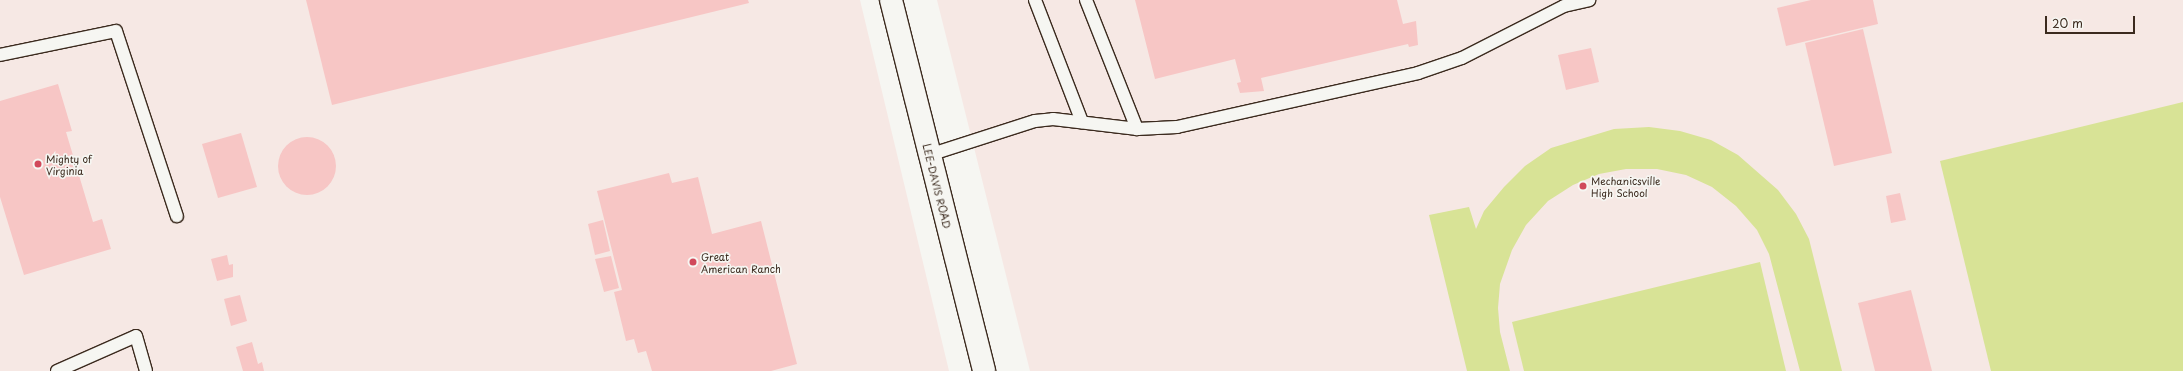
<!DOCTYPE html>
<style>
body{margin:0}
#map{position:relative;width:2183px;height:371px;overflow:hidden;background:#f6f6f2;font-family:"Playpen Sans",sans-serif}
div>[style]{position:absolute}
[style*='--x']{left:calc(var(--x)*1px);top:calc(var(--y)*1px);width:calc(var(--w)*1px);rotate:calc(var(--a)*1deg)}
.built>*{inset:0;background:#f6e8e4}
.green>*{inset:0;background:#d8e396}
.building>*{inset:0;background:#f7c6c5}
.round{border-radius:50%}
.roads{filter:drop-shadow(1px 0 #3b2a1e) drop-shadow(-1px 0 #3b2a1e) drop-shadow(0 1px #3b2a1e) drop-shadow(0 -1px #3b2a1e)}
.service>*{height:12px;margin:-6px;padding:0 6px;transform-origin:6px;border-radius:6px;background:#f6f6f2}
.secondary>*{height:22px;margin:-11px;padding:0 11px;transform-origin:11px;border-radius:11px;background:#f6f6f2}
.dots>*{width:11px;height:11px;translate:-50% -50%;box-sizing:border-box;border:2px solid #f6f6f2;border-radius:50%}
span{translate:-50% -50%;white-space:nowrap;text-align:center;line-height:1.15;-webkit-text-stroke:3.5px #f6f6f2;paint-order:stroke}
.poi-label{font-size:10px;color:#3b2a1e}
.left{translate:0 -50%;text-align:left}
.street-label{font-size:10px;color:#3b2a1e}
.scale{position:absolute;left:2045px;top:16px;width:90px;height:18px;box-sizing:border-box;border:2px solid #3b2a1e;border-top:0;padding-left:5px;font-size:12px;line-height:14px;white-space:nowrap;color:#3b2a1e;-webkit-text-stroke:3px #f6f6f2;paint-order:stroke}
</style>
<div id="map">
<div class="built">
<div style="clip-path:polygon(0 0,860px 0,949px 371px,0 371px)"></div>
<div style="clip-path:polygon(937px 0,2183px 0,2183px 371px,1030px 371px)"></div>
</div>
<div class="green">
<div style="clip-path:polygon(2183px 102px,2183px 371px,1991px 371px,1940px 161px)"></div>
<div style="clip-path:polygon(1649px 127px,1680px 131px,1711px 140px,1738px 155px,1778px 190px,1796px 214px,1809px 239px,1842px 371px,1800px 371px,1769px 254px,1757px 230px,1736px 206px,1712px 187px,1686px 175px,1657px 169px,1626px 169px,1599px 174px,1573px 185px,1548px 201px,1526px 225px,1512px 250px,1500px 284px,1498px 308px,1500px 332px,1510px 371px,1467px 371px,1429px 215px,1469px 207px,1476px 229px,1484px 211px,1504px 187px,1525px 166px,1551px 148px,1614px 129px)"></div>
<div style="clip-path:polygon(1760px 262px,1786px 371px,1524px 371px,1512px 322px)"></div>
</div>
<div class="building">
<div style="clip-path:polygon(306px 0,748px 0,749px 3px,332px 105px)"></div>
<div style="clip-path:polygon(1135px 0,1397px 0,1403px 24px,1416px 21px,1418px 45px,1409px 47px,1408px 44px,1261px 78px,1264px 91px,1240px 93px,1237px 83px,1241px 82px,1235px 59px,1155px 79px)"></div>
<div style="clip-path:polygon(1811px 0,1873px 0,1878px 24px,1786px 46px,1777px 8px)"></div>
<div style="clip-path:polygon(1863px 29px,1892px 153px,1834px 166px,1805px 43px)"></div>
<div style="clip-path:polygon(1591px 48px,1599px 82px,1566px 90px,1558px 55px)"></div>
<div style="clip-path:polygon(58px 84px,72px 131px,66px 132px,93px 222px,102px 219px,111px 249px,24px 275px,0 197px,0 101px)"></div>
<div style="clip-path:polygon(241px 133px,257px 187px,218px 198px,202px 144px)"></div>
<div class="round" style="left:278px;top:137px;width:58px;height:58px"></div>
<div style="clip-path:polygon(669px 173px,672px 183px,698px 177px,712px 234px,761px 221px,797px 364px,771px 371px,652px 371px,646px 351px,638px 353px,634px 339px,626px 341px,614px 292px,622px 290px,597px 191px)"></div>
<div style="clip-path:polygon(1900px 193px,1906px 220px,1891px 223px,1886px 196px)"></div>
<div style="clip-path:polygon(603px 220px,610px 251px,595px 255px,588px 224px)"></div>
<div style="clip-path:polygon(227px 255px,229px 265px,233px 264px,233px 277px,217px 281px,211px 259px)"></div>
<div style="clip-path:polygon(611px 256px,619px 288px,604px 292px,595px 259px)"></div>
<div style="clip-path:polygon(1911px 290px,1932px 371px,1875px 371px,1858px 303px)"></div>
<div style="clip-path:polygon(240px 295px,247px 321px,231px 326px,224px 299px)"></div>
<div style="clip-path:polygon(252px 342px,258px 364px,262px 362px,264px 371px,243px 371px,236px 347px)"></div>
</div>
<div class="roads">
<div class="service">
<div style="--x:1035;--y:0;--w:131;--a:68.9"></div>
<div style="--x:1086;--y:0;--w:139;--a:68.4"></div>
<div style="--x:0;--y:55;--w:118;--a:-11.7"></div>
<div style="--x:116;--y:31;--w:195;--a:71.8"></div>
<div style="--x:929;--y:155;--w:111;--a:-17.8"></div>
<div style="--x:1035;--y:121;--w:18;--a:-6"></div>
<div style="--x:1053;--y:119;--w:85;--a:6.8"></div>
<div style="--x:1137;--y:129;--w:40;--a:-2.9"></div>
<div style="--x:1177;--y:127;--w:247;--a:-12.6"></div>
<div style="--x:1418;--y:73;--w:46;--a:-18.8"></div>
<div style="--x:1462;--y:58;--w:114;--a:-27"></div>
<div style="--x:1564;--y:6;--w:26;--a:-13"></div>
<div style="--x:57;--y:371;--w:86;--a:-23.9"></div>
<div style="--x:136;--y:336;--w:36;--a:74"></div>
</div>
<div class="secondary">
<div style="--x:891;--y:0;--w:382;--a:75.9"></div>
</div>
</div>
<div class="dots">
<div style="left:38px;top:164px;background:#d1495b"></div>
<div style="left:1583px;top:186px;background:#d1495b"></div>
<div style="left:693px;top:262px;background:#d1495b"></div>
</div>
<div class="poi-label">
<span class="left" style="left:46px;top:164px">Mighty of<br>Virginia</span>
<span class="left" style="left:1591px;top:186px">Mechanicsville<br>High School</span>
<span class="left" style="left:701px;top:262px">Great<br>American Ranch</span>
</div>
<div class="street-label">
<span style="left:937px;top:186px;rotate:76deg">LEE-DAVIS ROAD</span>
</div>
<div class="scale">20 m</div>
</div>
